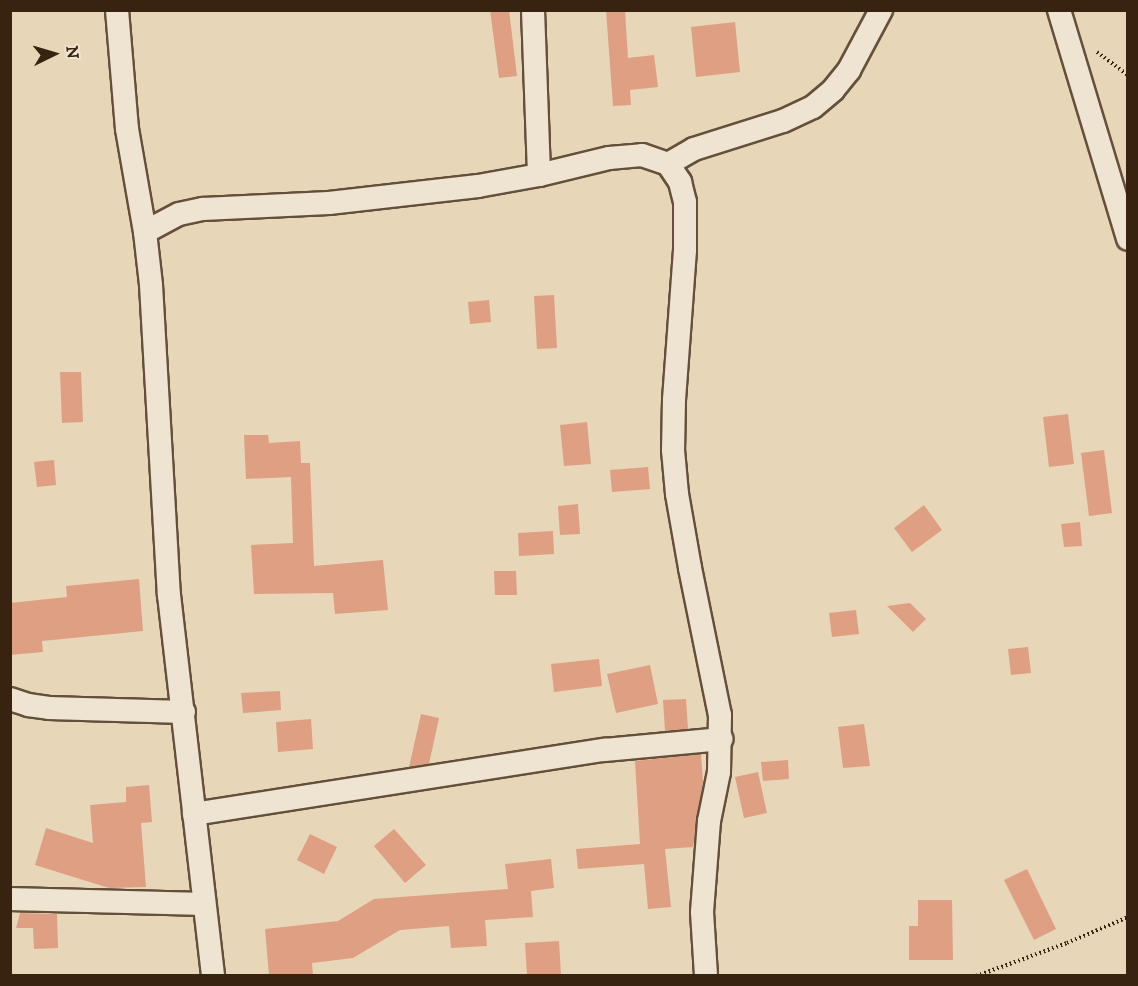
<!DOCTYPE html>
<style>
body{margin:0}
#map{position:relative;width:1138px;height:986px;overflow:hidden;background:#e7d6b8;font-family:"IM FELL DW Pica",serif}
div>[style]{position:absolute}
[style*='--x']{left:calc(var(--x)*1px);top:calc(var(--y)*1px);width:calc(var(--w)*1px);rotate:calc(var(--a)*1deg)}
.building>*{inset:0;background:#df9f83}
.path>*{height:4px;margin-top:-2px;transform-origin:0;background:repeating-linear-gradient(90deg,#382310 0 1.5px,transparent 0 4.5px)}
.roads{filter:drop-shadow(2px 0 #64503a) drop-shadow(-2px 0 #64503a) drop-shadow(0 2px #64503a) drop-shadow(0 -2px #64503a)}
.minor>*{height:22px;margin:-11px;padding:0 11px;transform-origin:11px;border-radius:11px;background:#efe4d1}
span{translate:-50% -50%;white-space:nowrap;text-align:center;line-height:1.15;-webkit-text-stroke:4.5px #efe4d1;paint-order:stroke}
.frame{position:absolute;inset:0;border:12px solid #382310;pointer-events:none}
.north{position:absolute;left:24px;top:24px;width:60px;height:60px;-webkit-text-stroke:4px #efe4d1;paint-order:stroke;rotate:85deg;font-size:16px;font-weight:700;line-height:24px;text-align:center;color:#382310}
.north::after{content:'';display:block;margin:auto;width:21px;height:27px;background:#382310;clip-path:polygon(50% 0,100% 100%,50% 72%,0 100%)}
</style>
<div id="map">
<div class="building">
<div style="clip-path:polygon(490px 10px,509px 10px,517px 76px,499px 78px)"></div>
<div style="clip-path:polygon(606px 10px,625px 10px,628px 58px,654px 55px,658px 87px,630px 90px,631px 105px,613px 106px)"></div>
<div style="clip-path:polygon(735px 22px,740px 72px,696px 77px,691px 27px)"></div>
<div style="clip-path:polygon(554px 295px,557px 348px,537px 349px,534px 296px)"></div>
<div style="clip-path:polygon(489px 300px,491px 322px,470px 324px,468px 302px)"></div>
<div style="clip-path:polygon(60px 372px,81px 372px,83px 422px,62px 423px)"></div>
<div style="clip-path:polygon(1068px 414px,1074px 464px,1049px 467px,1043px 417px)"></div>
<div style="clip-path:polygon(587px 422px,591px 464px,564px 466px,560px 425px)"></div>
<div style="clip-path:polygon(244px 435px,268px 435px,269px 443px,300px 441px,301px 463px,310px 463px,314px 566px,383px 560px,388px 610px,335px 614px,333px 593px,254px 594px,251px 545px,293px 543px,291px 477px,246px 479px)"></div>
<div style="clip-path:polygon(1104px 450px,1112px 513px,1089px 516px,1081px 453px)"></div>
<div style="clip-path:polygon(54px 460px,56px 485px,37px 487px,34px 462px)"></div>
<div style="clip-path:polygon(648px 467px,650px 489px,612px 492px,610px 470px)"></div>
<div style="clip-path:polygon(578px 504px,580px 534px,560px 535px,558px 506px)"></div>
<div style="clip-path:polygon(924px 505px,942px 530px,912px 552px,894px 528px)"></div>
<div style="clip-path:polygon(1080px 522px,1082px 546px,1064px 547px,1061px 524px)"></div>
<div style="clip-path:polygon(553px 531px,554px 554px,519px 556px,518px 533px)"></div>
<div style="clip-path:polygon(494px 571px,516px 571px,517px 595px,495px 595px)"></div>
<div style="clip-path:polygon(139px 579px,143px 631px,42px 641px,43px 652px,10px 655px,10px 603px,67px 597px,66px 586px)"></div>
<div style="clip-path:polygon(910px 603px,926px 619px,913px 632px,887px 606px)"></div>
<div style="clip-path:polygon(856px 610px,859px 634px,832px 637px,829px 613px)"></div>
<div style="clip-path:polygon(1028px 647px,1031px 673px,1011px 675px,1008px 649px)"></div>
<div style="clip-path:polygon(599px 659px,602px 686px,554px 692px,551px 664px)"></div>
<div style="clip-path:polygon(650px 665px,658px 704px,616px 713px,607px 674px)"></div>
<div style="clip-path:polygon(280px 691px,281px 710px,243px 713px,241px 693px)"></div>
<div style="clip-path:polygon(686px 699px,688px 729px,665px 731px,663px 700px)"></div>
<div style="clip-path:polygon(421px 714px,439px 718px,429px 764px,409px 767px)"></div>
<div style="clip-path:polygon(311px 719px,313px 749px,278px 752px,276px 722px)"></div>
<div style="clip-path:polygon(864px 724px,870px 766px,843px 768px,838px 727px)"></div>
<div style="clip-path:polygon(701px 754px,703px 782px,693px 847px,665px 849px,671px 907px,648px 909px,644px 864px,578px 869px,576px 849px,640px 844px,635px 761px)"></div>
<div style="clip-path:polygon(788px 760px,789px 779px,763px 781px,761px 762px)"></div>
<div style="clip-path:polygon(758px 772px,767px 813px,744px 818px,735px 777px)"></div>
<div style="clip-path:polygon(149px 785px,152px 822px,141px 823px,146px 887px,109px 888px,35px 865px,46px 828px,93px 843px,90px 805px,126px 802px,126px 787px)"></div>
<div style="clip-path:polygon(394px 829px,426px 865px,405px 883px,374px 846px)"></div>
<div style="clip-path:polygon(310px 834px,337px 847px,324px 874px,297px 860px)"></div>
<div style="clip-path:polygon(551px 859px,554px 888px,531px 891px,533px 917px,485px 920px,487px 946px,451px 948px,449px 926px,400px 930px,353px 958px,312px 963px,313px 975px,269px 975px,265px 929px,338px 921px,374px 899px,508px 889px,505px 864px)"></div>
<div style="clip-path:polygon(1027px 869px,1056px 929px,1034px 940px,1004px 880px)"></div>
<div style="clip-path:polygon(918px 900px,952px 900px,953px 960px,909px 960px,909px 926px,918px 926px)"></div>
<div style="clip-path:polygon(20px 913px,57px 914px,58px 948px,34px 949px,33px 928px,16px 928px)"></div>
<div style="clip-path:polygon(559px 941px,561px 975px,527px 975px,525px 943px)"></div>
</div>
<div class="path">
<div style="--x:1097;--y:52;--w:39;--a:37"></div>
<div style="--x:976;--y:976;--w:97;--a:-19.9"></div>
<div style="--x:1067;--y:943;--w:66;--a:-23.1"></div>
</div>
<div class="roads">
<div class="minor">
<div style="--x:117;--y:10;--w:119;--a:85.2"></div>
<div style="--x:127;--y:129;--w:105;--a:80.1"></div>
<div style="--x:145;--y:232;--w:53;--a:83.5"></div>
<div style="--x:151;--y:285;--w:311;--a:86.7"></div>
<div style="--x:169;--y:595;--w:384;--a:83.4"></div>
<div style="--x:533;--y:10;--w:165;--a:87.9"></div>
<div style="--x:1059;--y:10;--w:239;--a:73.2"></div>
<div style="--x:668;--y:164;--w:30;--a:-30"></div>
<div style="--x:694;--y:149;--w:93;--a:-17.5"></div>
<div style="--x:783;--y:121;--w:33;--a:-25"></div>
<div style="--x:813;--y:107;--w:26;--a:-40"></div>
<div style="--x:833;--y:90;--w:26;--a:-51"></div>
<div style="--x:849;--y:70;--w:68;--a:-61.9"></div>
<div style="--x:145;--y:232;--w:38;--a:-28"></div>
<div style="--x:179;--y:214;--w:25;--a:-12"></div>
<div style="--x:203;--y:209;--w:126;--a:-2.7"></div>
<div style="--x:329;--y:203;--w:150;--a:-6.5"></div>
<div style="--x:478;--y:186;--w:62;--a:-10.2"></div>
<div style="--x:539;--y:175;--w:72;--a:-13.7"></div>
<div style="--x:609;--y:158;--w:33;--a:-5"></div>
<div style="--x:642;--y:155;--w:28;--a:19"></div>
<div style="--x:668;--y:164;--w:22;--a:56"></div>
<div style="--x:680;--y:182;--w:21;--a:76"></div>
<div style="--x:685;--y:202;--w:48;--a:90"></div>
<div style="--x:685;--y:250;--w:150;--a:94.2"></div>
<div style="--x:674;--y:400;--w:50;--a:91.1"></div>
<div style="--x:673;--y:450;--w:44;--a:84.8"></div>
<div style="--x:677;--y:494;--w:75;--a:80"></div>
<div style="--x:690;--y:568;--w:150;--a:78.5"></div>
<div style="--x:720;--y:715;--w:57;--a:91"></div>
<div style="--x:719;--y:772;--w:50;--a:101.5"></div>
<div style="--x:709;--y:821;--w:91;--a:94.4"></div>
<div style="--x:702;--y:912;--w:64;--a:86.4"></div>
<div style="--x:10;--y:699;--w:19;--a:18"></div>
<div style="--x:28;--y:705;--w:21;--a:8"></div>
<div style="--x:49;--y:708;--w:135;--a:1.7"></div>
<div style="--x:194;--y:814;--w:416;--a:-8.9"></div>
<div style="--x:605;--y:750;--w:117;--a:-5.4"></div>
<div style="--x:10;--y:899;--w:194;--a:1.5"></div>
</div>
</div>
<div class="frame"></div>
<div class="north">N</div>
</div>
